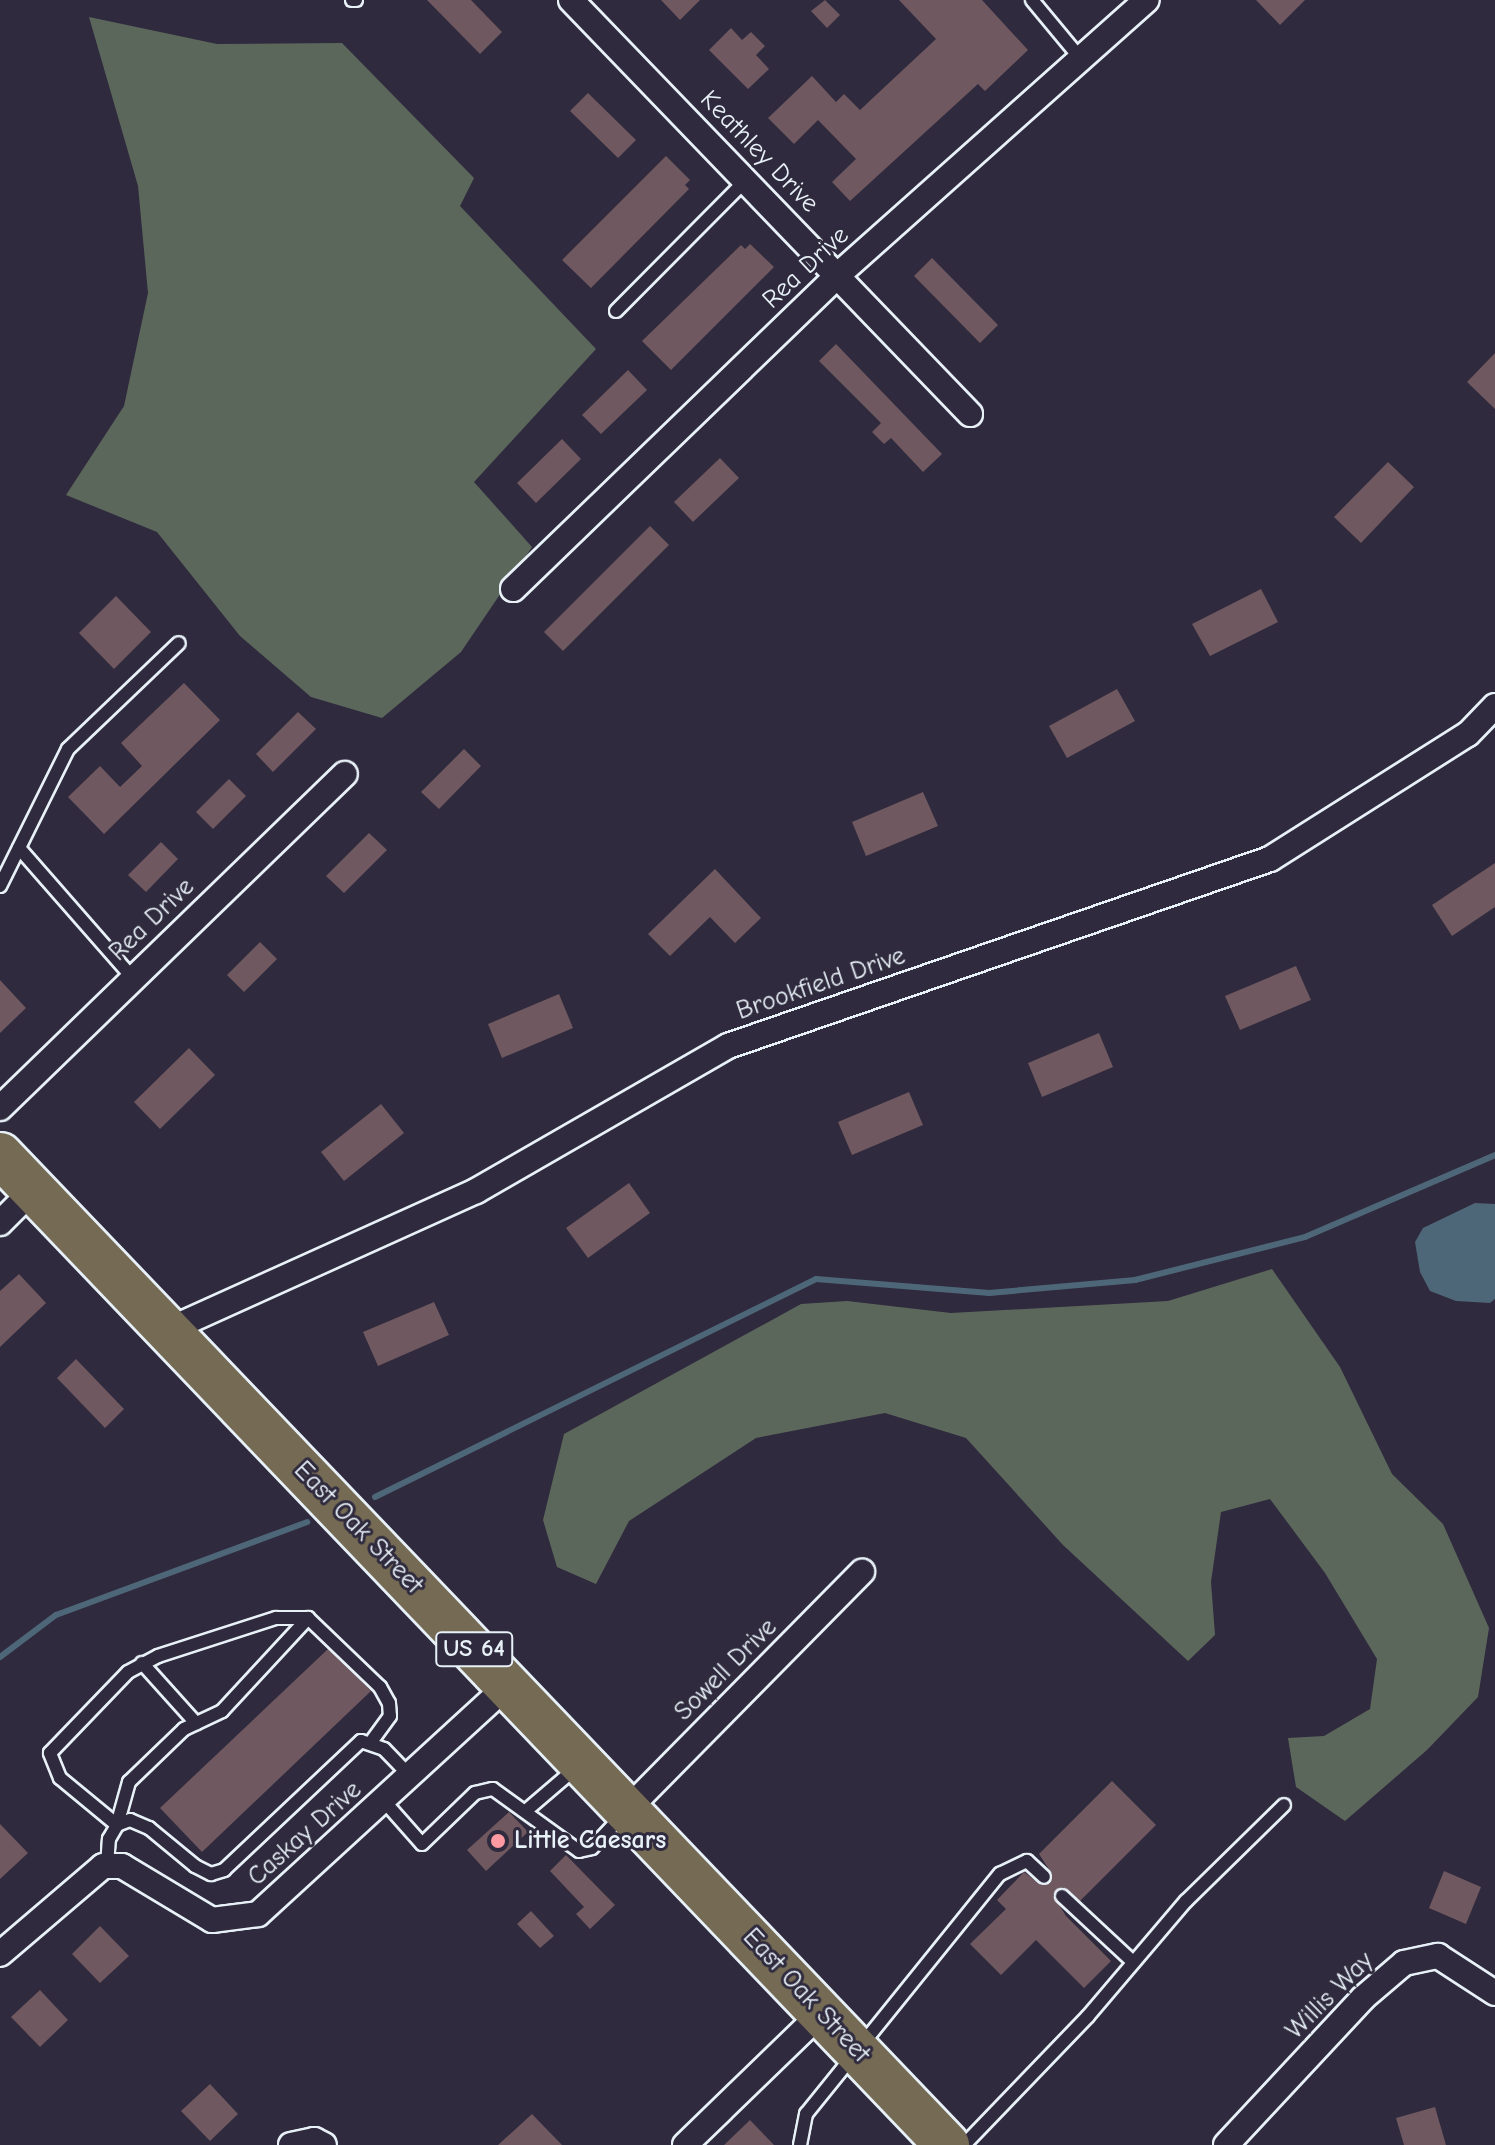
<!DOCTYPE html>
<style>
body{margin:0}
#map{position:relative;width:1495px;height:2145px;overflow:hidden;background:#2f2a3d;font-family:"Comic Neue",sans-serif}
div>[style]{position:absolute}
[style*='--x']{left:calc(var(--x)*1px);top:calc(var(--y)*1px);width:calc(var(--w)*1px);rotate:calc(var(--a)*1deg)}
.green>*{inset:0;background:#5c675c}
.water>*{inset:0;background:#4e6778}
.stream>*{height:6px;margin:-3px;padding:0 3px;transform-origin:3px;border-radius:3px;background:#4e6778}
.building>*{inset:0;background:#6f585f}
.roads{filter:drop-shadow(2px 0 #e8f1f8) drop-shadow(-2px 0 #e8f1f8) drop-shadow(0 2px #e8f1f8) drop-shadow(0 -2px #e8f1f8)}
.lane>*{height:12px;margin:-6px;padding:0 6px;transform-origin:6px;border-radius:6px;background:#2f2a3d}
.street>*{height:24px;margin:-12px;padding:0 12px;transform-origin:12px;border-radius:12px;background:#2f2a3d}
.highway>*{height:44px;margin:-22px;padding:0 22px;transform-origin:22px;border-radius:22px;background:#756b55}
.dots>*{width:22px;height:22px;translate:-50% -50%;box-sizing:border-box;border:4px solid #2f2a3d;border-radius:50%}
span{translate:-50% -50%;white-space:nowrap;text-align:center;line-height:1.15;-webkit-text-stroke:6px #2f2a3d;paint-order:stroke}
.shield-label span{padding:2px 6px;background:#2f2a3d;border:2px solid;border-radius:6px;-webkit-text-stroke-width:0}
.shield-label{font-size:24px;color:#e8f1f8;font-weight:700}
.street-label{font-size:26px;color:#e8f1f8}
.poi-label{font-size:26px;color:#e8f1f8;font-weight:700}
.left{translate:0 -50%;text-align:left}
</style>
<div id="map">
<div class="green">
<div style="clip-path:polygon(89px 17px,217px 44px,342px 43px,474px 178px,460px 206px,596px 349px,474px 482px,532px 547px,461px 652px,382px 718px,311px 697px,240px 636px,157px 532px,66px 495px,124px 406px,148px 293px,138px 186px)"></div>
<div style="clip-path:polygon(1272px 1269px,1340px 1367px,1392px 1474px,1443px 1524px,1489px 1628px,1478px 1697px,1427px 1750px,1345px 1821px,1296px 1787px,1288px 1738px,1324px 1736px,1370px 1709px,1377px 1659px,1325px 1573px,1270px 1499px,1221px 1512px,1211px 1582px,1215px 1635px,1188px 1661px,1063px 1545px,966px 1438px,885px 1413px,756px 1438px,629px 1521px,596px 1584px,557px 1567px,543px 1520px,564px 1434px,801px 1304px,847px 1301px,951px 1313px,1168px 1301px)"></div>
</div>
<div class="water">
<div style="clip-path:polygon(1475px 1203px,1495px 1204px,1495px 1299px,1490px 1303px,1456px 1301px,1430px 1291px,1420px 1272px,1415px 1242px,1423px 1228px)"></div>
</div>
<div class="stream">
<div style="--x:375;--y:1497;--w:492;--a:-26.3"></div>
<div style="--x:816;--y:1279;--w:174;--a:4.6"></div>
<div style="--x:989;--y:1293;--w:147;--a:-5.1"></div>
<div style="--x:1135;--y:1280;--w:175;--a:-14.2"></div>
<div style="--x:1305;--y:1237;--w:207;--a:-23.3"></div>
<div style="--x:0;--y:1657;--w:70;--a:-36.9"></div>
<div style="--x:56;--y:1615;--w:268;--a:-20.3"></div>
</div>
<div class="building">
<div style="clip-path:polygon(427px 0,471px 0,502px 32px,480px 54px)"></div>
<div style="clip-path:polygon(661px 0,700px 0,680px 20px)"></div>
<div style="clip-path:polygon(825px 0,840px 15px,827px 28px,811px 11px)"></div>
<div style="clip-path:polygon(899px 0,982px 0,1028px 50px,985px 91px,978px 84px,850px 201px,832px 182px,856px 159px,818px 120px,794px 144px,768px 118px,812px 76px,836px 102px,844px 94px,860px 110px,936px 39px)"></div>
<div style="clip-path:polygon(1256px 0,1305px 0,1280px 25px)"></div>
<div style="clip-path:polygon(731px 28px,742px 40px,751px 32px,765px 46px,756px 55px,769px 69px,748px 89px,709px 50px)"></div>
<div style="clip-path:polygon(588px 93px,636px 140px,618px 158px,570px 111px)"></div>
<div style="clip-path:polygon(666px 156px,690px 180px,685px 185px,689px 189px,591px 288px,562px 260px)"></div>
<div style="clip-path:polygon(750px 244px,774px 267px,671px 370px,642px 341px,741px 245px,745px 249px)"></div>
<div style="clip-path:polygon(932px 258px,998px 325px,980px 343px,914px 276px)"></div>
<div style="clip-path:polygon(836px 344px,942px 454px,923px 472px,891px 438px,884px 444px,872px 432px,881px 423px,819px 361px)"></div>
<div style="clip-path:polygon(1495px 353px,1495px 409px,1467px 382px)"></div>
<div style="clip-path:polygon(628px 370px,647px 390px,601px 434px,582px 415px)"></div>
<div style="clip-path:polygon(562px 439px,581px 459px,536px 503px,517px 483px)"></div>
<div style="clip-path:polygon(720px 458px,739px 478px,693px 522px,674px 502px)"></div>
<div style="clip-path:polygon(1388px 462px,1414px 487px,1361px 543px,1334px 517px)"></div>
<div style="clip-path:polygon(650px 526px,669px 545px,563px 651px,544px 632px)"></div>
<div style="clip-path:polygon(1261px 589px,1278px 622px,1210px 656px,1192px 624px)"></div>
<div style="clip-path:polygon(116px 596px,151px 632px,114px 669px,79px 633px)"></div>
<div style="clip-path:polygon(184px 683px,220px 720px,104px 834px,68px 797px,100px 766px,120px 787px,142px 766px,121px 743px)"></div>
<div style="clip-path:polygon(1117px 689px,1135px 721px,1067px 758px,1049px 726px)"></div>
<div style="clip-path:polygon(298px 712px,316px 729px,273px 772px,256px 754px)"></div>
<div style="clip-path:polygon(464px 749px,481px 766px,439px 809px,421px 792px)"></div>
<div style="clip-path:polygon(229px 779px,246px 796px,213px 829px,196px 812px)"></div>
<div style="clip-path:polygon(923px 792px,938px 826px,866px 856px,852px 822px)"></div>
<div style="clip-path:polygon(369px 833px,387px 850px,344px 893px,326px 876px)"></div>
<div style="clip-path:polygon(161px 842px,178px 859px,146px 892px,128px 875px)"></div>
<div style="clip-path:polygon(1495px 863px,1495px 907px,1452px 936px,1432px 905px)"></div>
<div style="clip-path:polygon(715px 869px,761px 918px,735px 943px,710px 917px,670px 956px,648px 934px)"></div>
<div style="clip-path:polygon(260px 942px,277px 959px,244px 992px,227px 975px)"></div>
<div style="clip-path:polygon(1296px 966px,1311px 1000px,1240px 1030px,1225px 996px)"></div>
<div style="clip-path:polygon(0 980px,26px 1008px,0 1033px)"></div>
<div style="clip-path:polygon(559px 994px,573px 1028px,502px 1058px,488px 1024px)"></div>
<div style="clip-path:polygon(1099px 1033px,1113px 1067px,1042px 1097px,1028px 1063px)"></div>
<div style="clip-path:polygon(189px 1048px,215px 1075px,160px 1129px,134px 1102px)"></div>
<div style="clip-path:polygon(909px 1092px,923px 1125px,852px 1155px,838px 1122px)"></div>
<div style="clip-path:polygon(381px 1104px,404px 1133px,344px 1181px,321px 1152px)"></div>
<div style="clip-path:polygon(629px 1183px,650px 1213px,588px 1258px,566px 1228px)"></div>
<div style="clip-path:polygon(19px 1274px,46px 1303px,0 1347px,0 1291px)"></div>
<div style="clip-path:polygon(434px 1302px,449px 1335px,378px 1366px,363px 1332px)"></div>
<div style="clip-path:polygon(76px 1359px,124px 1409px,105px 1428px,57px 1378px)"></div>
<div style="clip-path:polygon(328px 1649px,371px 1691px,202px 1852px,160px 1808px)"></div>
<div style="clip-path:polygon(1112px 1781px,1156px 1825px,1080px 1901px,1063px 1887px,1053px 1895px,1066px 1916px,1111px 1961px,1084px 1988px,1036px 1940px,1001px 1975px,970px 1944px,1006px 1909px,997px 1900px,1024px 1872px,1041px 1885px,1051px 1883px,1052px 1874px,1039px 1854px)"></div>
<div style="clip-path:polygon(509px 1812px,528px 1832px,486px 1871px,467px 1850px)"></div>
<div style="clip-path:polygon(0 1824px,28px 1853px,0 1879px)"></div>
<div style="clip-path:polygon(566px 1855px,615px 1905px,590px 1929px,576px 1914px,584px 1907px,550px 1871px)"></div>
<div style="clip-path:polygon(1444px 1871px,1481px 1887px,1466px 1924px,1429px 1908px)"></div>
<div style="clip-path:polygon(531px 1911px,554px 1936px,540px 1948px,517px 1924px)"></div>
<div style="clip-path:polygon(100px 1926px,129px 1956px,100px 1983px,72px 1954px)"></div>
<div style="clip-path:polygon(40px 1990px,68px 2020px,40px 2047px,11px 2017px)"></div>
<div style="clip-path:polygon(210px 2084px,238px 2114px,210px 2141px,181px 2111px)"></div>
<div style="clip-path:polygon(1435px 2107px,1446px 2145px,1404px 2145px,1396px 2118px)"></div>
<div style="clip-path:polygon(532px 2114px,562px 2145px,498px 2145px)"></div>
<div style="clip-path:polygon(750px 2120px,774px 2145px,724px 2145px)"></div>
</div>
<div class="roads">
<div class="lane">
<div style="--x:352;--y:0;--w:4;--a:0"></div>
<div style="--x:1032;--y:0;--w:77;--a:50.3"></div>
<div style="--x:616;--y:311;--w:186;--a:-45.2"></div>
<div style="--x:19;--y:848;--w:171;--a:48.8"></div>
<div style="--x:0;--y:886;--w:153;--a:-63.6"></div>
<div style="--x:68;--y:749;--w:153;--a:-43.7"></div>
<div style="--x:142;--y:1663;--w:81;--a:48"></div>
<div style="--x:384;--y:1801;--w:57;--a:48.5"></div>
<div style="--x:422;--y:1844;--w:74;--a:-43.9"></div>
<div style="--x:475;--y:1793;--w:18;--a:-13"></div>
<div style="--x:493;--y:1789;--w:106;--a:35.8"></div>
<div style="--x:579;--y:1851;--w:13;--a:-13"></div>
<div style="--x:592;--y:1848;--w:42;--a:-46.9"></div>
<div style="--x:528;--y:1809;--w:65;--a:-40.6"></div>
<div style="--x:117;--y:1825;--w:74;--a:-140.5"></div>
<div style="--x:60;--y:1778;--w:27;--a:-112"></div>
<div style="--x:50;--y:1753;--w:112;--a:-46.1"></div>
<div style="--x:128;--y:1672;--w:34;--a:-28"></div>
<div style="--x:158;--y:1656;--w:124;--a:-17.9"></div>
<div style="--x:276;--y:1618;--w:32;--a:0"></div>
<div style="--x:308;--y:1618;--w:100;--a:43.8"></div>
<div style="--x:380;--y:1687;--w:18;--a:61"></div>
<div style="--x:389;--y:1703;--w:13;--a:86"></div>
<div style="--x:390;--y:1716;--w:31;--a:126"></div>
<div style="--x:117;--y:1825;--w:45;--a:-74.4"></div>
<div style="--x:129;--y:1782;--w:76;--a:-43.9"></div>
<div style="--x:184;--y:1729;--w:42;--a:-25.3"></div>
<div style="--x:222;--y:1711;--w:127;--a:-47.2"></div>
<div style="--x:107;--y:1866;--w:27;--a:-86"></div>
<div style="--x:109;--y:1839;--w:16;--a:-60"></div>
<div style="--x:117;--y:1825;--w:14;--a:-21"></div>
<div style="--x:130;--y:1820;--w:21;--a:23"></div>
<div style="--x:149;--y:1828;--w:60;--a:39.6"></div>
<div style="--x:195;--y:1866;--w:18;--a:27"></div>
<div style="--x:211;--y:1874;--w:14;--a:-17"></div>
<div style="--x:224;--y:1870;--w:188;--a:-43.3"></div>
<div style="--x:361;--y:1741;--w:24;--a:19"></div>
<div style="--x:384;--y:1749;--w:37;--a:46"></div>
<div style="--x:1062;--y:1896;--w:97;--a:42.9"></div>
<div style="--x:800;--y:2145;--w:32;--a:-79"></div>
<div style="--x:806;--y:2114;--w:309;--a:-51.1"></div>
<div style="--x:1000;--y:1874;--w:30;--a:-26"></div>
<div style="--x:1027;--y:1861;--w:23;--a:43"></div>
<div style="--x:964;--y:2145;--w:179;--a:-46.1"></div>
<div style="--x:1088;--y:2016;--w:151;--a:-49.6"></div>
<div style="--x:1186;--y:1901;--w:137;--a:-44.4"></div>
</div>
<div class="street">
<div style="--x:571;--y:0;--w:575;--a:46.06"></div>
<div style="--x:513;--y:589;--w:453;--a:-44"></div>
<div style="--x:839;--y:274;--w:412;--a:-41.7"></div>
<div style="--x:0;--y:1108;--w:480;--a:-44.1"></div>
<div style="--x:0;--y:1223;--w:49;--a:-45"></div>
<div style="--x:166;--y:1331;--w:340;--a:-24.3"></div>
<div style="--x:476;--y:1191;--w:291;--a:-29.9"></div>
<div style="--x:728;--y:1046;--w:573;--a:-19.04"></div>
<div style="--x:1270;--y:859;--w:234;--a:-32.3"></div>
<div style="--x:1468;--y:734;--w:39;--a:-46"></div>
<div style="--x:629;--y:1808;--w:332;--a:-45.4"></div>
<div style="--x:0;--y:1954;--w:135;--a:-40.5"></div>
<div style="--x:103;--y:1866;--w:19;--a:0"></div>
<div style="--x:122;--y:1866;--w:105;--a:31"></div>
<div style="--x:212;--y:1920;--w:46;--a:-7.4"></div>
<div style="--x:258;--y:1914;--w:339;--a:-42.5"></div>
<div style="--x:291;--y:2145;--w:24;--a:-12"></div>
<div style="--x:314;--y:2140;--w:11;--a:27"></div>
<div style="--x:685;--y:2145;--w:190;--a:-44.1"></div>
<div style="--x:1226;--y:2145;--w:201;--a:-47"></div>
<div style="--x:1363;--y:1998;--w:54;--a:-40.5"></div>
<div style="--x:1404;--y:1963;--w:35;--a:-12"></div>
<div style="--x:1438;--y:1956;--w:68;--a:33"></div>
</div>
<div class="highway">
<div style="--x:0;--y:1155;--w:1370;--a:46.27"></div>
</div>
</div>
<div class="dots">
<div style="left:498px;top:1841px;background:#ff9aa2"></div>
</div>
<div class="shield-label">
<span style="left:474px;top:1649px">US 64</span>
</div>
<div class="street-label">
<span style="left:759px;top:152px;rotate:46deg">Keathley Drive</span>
<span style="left:806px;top:268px;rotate:-43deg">Rea Drive</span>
<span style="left:152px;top:920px;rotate:-44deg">Rea Drive</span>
<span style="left:821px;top:984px;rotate:-19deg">Brookfield Drive</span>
<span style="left:358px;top:1528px;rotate:46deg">East Oak Street</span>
<span style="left:726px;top:1670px;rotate:-45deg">Sowell Drive</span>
<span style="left:305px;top:1834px;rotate:-42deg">Caskay Drive</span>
<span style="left:806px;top:1996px;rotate:47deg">East Oak Street</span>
<span style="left:1330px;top:1996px;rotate:-45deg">Willis Way</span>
</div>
<div class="poi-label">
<span class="left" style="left:514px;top:1841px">Little Caesars</span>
</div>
</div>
